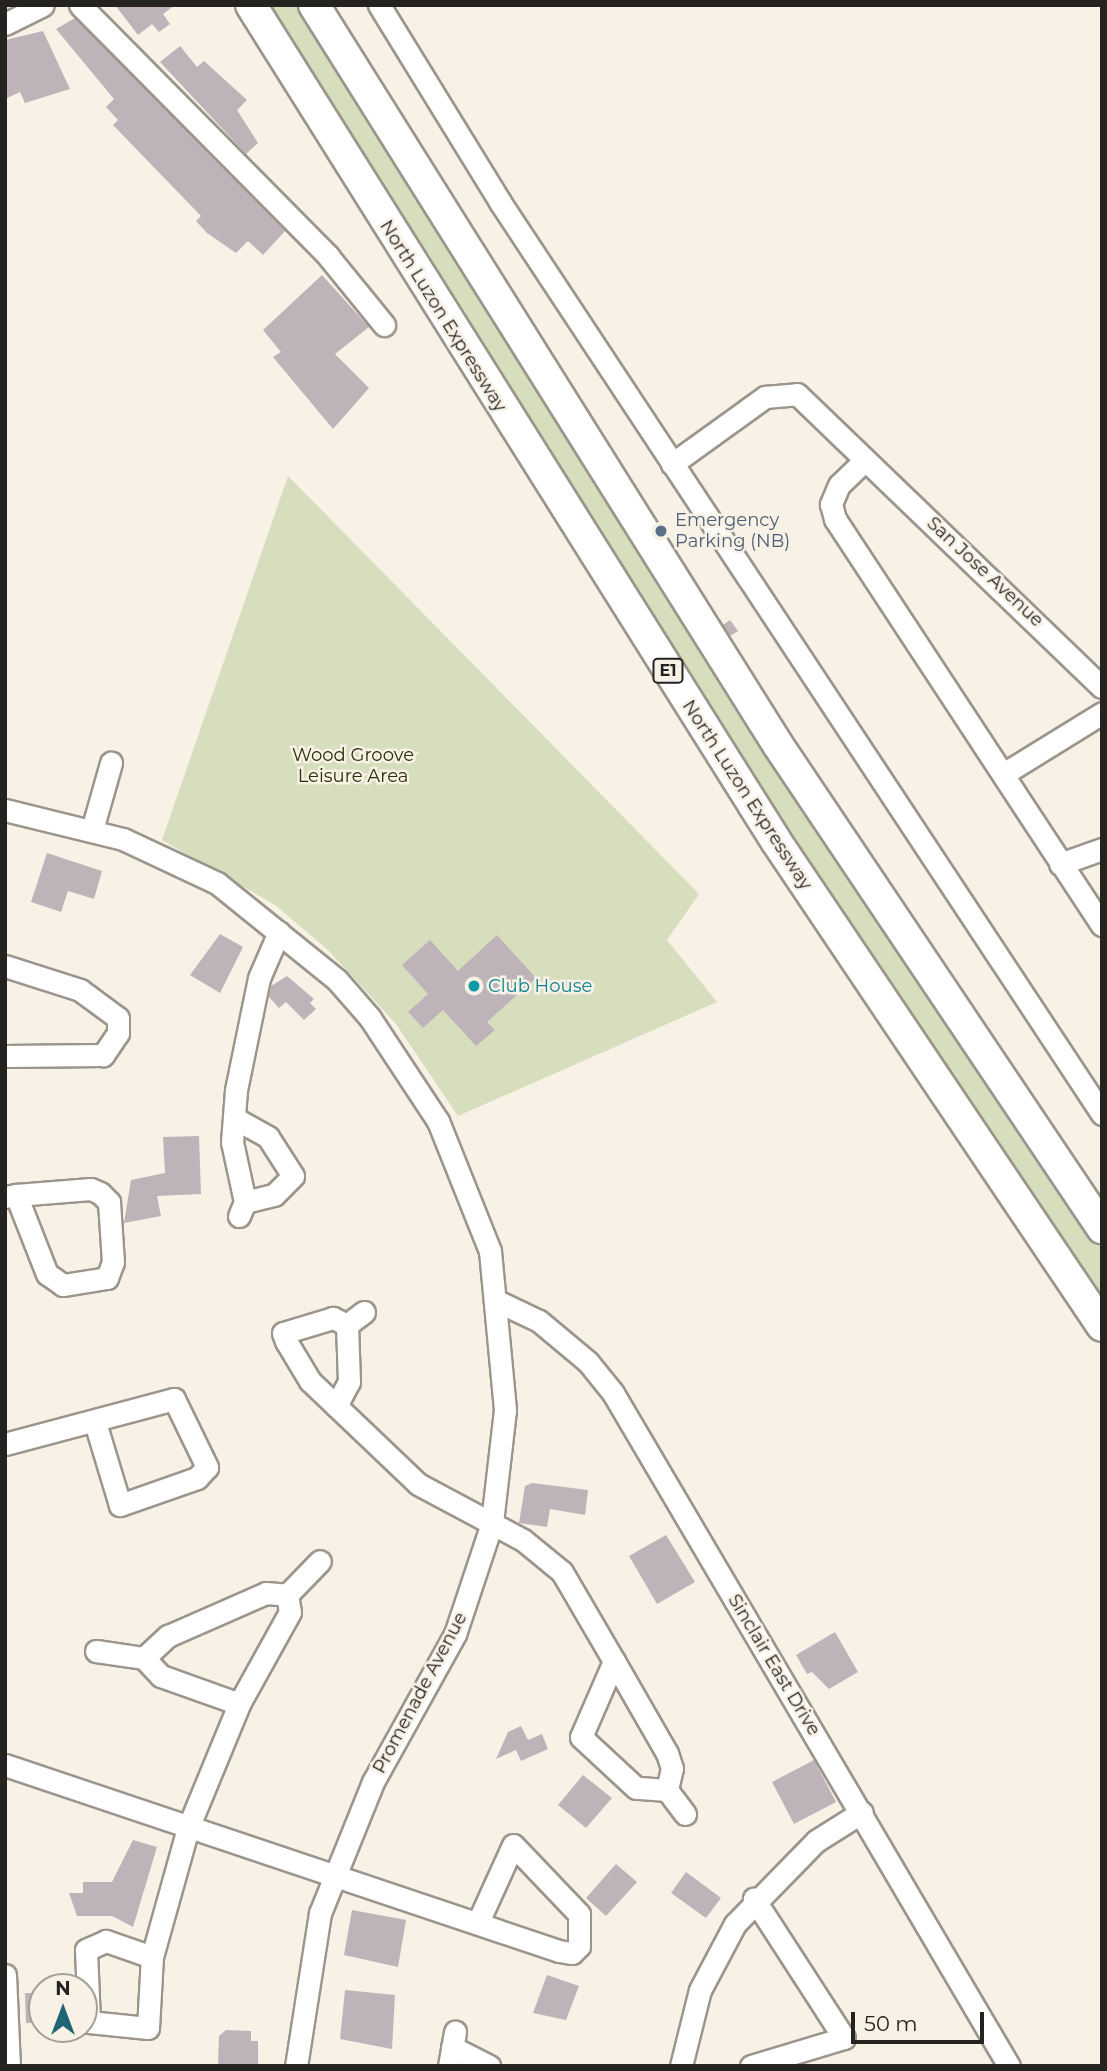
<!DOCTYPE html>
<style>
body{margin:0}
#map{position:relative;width:1107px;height:2071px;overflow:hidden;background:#f7f1e6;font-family:Montserrat,sans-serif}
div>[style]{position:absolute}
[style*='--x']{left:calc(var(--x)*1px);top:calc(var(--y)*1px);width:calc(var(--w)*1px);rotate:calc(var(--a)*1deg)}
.green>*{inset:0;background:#d7debd}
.building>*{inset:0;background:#bfb3ba}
.roads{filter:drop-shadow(2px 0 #9b958b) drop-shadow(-2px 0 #9b958b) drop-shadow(0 2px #9b958b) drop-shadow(0 -2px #9b958b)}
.minor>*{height:21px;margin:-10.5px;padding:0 10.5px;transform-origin:10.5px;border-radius:10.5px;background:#fff}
.highway>*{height:30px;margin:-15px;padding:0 15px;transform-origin:15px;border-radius:15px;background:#fff}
.dots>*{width:19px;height:19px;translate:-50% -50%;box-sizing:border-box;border:4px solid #f7f1e6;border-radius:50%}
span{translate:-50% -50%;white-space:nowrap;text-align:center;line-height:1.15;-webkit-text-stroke:5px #f7f1e6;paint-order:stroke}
.shield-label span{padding:2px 5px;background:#f7f1e6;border:2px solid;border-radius:5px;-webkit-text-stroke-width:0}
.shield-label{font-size:16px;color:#25231f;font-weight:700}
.street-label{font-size:18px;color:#25231f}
.service-label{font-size:18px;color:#4e5e75}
.left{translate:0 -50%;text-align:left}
.park-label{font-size:18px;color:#2a3005}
.culture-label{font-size:18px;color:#0d838f}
.frame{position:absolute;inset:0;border:7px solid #25231f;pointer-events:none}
.north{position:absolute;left:28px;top:1973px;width:70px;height:70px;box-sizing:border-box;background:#f7f1e6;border:2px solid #a39f96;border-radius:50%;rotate:0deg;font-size:19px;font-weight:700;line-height:28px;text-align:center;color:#25231f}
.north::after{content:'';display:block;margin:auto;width:24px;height:32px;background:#206576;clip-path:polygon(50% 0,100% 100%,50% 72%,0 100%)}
.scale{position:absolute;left:851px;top:2012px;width:133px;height:32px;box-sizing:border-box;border:4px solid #25231f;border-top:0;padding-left:9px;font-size:21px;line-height:24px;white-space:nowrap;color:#25231f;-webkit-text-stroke:5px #f7f1e6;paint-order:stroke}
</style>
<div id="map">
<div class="green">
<div style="clip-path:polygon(259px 5px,302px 5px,1102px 1249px,1102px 1309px,960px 1102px)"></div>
<div style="clip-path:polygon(288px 476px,699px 894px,667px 940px,717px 1002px,458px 1116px,396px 1024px,328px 950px,275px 905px,162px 840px)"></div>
</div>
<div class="building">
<div style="clip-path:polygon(115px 5px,175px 5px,163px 14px,170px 24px,159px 32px,152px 24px,138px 35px)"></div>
<div style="clip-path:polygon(75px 18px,285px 231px,263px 255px,248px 241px,236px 253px,207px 233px,196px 221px,201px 216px,113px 125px,118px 120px,106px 107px,114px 99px,56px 29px)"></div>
<div style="clip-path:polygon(43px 31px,70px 89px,25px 103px,20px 92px,5px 99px,5px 40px)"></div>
<div style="clip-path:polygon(180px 46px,197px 67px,204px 61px,247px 100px,237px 110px,258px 143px,246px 154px,160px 62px)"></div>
<div style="clip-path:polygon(322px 275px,369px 327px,335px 354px,369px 388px,333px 429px,273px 357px,281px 352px,263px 330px)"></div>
<div style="clip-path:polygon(730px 620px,738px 631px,730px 636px,723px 625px)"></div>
<div style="clip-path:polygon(47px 853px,102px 871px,94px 899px,68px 891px,61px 912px,31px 902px)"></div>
<div style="clip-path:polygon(220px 934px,243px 947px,220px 993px,190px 975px)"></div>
<div style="clip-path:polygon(497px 935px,536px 978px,487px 1022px,495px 1030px,476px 1046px,443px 1010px,423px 1028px,408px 1012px,428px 994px,402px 965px,430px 940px,458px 971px)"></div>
<div style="clip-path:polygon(287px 976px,314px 999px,310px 1003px,316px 1009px,304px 1020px,286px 1002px,279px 1008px,269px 997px,271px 986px)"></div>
<div style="clip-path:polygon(199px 1136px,201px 1194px,157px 1196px,161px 1216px,124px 1223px,131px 1180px,165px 1173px,163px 1137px)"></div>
<div style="clip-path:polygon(532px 1483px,588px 1490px,585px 1515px,550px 1509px,547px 1527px,519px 1523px,525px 1486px)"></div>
<div style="clip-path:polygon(666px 1535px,695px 1582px,657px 1604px,629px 1556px)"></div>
<div style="clip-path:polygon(835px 1632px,858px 1672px,829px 1689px,812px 1672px,807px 1674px,796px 1655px)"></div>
<div style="clip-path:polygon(521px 1726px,528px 1740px,542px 1734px,548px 1749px,521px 1761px,516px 1750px,496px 1759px,508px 1732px)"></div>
<div style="clip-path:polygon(814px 1760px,836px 1802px,794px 1824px,772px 1782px)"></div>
<div style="clip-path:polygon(583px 1775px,612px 1798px,586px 1828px,558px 1805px)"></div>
<div style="clip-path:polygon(133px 1840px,157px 1847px,133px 1927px,112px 1916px,77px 1916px,69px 1893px,83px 1893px,83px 1882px,112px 1882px)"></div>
<div style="clip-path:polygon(616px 1864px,637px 1882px,606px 1916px,586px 1898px)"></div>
<div style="clip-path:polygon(686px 1872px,721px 1898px,706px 1918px,671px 1893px)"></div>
<div style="clip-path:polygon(352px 1910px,406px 1920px,398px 1967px,344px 1955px)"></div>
<div style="clip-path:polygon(547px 1975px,579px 1986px,566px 2020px,533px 2013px)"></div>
<div style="clip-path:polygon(345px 1990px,395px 1995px,392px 2049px,340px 2039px)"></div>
<div style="clip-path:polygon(25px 1993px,42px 1993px,42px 2023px,26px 2023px)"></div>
<div style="clip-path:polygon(226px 2030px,251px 2031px,251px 2041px,258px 2041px,258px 2066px,218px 2065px,219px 2036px)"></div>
</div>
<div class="roads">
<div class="minor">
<div style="--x:80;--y:5;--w:353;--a:45.3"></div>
<div style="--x:328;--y:256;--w:89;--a:50.9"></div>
<div style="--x:379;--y:5;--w:231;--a:58.4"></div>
<div style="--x:500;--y:202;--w:1093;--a:56.57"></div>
<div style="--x:5;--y:24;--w:42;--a:-26.6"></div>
<div style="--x:865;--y:460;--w:36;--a:136"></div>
<div style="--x:839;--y:485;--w:21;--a:113"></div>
<div style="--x:831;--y:504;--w:16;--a:75"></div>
<div style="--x:835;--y:519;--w:486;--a:56.7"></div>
<div style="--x:672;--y:464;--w:115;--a:-35.8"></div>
<div style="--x:765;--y:397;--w:32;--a:-5"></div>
<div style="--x:797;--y:394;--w:423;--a:43.9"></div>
<div style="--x:1005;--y:773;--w:114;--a:-31.7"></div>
<div style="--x:5;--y:810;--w:122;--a:13.8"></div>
<div style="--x:123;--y:839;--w:104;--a:25.1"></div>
<div style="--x:217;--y:883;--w:154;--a:38.9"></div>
<div style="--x:337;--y:980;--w:50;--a:49"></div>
<div style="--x:370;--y:1018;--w:123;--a:56.6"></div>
<div style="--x:438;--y:1121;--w:140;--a:68.2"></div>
<div style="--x:490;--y:1251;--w:160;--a:84.6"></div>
<div style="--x:505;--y:1410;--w:114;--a:96.6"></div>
<div style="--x:492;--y:1523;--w:117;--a:108.4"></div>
<div style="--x:455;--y:1634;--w:169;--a:119"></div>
<div style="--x:373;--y:1782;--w:141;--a:112"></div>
<div style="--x:320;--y:1913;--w:155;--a:98.9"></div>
<div style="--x:92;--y:830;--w:70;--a:-74.2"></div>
<div style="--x:1060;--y:864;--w:45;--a:-19.7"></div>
<div style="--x:5;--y:966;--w:79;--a:17.7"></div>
<div style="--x:80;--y:990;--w:47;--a:36.4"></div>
<div style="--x:118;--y:1018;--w:15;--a:90"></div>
<div style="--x:118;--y:1033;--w:27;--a:124"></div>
<div style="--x:103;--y:1055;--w:98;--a:179.4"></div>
<div style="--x:234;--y:1118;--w:39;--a:29"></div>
<div style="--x:268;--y:1137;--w:46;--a:57.3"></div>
<div style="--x:5;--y:1197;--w:11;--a:-10"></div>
<div style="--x:16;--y:1195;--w:75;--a:-4.6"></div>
<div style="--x:91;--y:1189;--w:10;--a:24"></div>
<div style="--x:100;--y:1193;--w:13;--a:45"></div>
<div style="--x:109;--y:1202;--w:60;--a:86.2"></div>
<div style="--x:113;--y:1262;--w:17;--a:111"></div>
<div style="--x:107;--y:1278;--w:45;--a:171"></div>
<div style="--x:63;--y:1285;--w:19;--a:-145"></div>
<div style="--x:47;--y:1274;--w:85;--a:-111.4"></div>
<div style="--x:245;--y:1202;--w:30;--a:-14"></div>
<div style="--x:274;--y:1195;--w:27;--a:-45"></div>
<div style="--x:239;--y:1216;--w:15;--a:-67"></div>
<div style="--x:245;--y:1202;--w:61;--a:-102.2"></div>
<div style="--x:232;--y:1142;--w:52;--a:-85.6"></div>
<div style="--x:236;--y:1090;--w:114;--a:-78.4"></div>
<div style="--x:259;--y:978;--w:50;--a:-66.5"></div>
<div style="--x:499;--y:1302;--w:44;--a:25.4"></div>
<div style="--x:539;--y:1321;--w:64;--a:39.9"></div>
<div style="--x:588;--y:1362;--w:40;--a:51"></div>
<div style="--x:613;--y:1393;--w:781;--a:59.53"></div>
<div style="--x:364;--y:1312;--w:21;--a:143"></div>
<div style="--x:347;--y:1325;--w:16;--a:-153"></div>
<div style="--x:333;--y:1318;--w:52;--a:163.3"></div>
<div style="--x:283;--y:1333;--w:9;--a:69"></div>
<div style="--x:286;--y:1341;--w:47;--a:59"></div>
<div style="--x:310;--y:1381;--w:149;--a:43.6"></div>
<div style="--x:418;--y:1484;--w:119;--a:28.1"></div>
<div style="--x:523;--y:1540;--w:50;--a:39.4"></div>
<div style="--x:562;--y:1572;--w:103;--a:59.7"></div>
<div style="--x:614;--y:1661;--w:106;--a:60.1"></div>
<div style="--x:667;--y:1753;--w:16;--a:72"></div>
<div style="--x:672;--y:1768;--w:23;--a:103"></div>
<div style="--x:667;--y:1790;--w:31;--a:-176"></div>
<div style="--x:636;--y:1788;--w:75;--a:-137.2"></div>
<div style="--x:581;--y:1737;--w:83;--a:-66.5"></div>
<div style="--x:336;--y:1406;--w:27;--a:-62"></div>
<div style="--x:349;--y:1382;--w:57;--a:-92"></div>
<div style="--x:5;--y:1444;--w:175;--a:-14.9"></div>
<div style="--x:174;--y:1399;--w:76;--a:64.1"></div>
<div style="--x:207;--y:1467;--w:15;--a:132"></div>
<div style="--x:197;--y:1478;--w:82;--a:160.7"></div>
<div style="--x:120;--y:1505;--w:87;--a:-106.8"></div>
<div style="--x:287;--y:1595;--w:47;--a:-45.9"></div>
<div style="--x:96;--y:1651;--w:49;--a:8.3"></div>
<div style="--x:144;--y:1658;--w:25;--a:47"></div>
<div style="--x:161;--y:1676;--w:83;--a:19.7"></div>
<div style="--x:144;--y:1658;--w:33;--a:-43"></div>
<div style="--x:168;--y:1636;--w:107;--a:-23.7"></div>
<div style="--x:266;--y:1593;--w:21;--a:5"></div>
<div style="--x:5;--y:1765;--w:584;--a:18.56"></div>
<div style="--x:559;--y:1951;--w:13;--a:9"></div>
<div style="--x:572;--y:1953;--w:10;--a:-45"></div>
<div style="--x:579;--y:1946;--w:32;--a:-90"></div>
<div style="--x:579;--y:1914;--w:95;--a:-133.7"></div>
<div style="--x:513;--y:1845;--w:85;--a:114.4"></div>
<div style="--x:667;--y:1790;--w:30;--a:53"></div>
<div style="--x:152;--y:1957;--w:49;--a:-160.8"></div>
<div style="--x:106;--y:1941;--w:22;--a:156"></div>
<div style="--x:86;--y:1950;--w:72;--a:87.6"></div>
<div style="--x:89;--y:2022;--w:59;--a:5.8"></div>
<div style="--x:148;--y:2028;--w:71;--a:-86.8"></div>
<div style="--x:152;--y:1957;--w:134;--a:-74.4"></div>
<div style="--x:188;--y:1828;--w:134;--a:-67.6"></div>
<div style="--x:239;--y:1704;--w:105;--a:-61"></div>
<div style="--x:290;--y:1612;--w:17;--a:-100"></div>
<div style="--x:5;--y:1975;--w:91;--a:87.5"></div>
<div style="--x:452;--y:2047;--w:42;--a:27.2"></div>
<div style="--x:449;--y:2066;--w:35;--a:-80"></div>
<div style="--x:681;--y:2066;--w:78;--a:-76"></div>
<div style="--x:700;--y:1990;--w:75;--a:-62.1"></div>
<div style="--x:735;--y:1924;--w:116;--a:-45.7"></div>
<div style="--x:816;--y:1841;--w:54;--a:-32.2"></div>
<div style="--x:751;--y:2066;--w:97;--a:-16.8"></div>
<div style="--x:844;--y:2038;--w:166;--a:-122.9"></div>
</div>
<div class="highway">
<div style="--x:251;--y:5;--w:987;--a:57.87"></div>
<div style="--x:776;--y:841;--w:584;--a:56.09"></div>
<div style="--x:314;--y:5;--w:873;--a:57.91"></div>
<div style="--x:778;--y:745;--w:582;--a:56.15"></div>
</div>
</div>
<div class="dots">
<div style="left:661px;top:531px;background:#5c6f8a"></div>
<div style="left:474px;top:986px;background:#0f9aa8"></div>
</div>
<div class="shield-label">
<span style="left:668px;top:671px">E1</span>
</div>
<div class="street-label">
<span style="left:443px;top:316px;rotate:58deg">North Luzon Expressway</span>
<span style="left:985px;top:572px;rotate:43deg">San Jose Avenue</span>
<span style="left:747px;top:795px;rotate:57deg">North Luzon Expressway</span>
<span style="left:774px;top:1665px;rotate:59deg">Sinclair East Drive</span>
<span style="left:420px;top:1693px;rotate:-62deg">Promenade Avenue</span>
</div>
<div class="service-label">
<span class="left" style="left:675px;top:531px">Emergency<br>Parking (NB)</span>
</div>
<div class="park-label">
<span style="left:353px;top:766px">Wood Groove<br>Leisure Area</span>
</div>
<div class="culture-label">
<span class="left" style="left:488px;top:986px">Club House</span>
</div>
<div class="frame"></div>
<div class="north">N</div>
<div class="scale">50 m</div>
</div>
